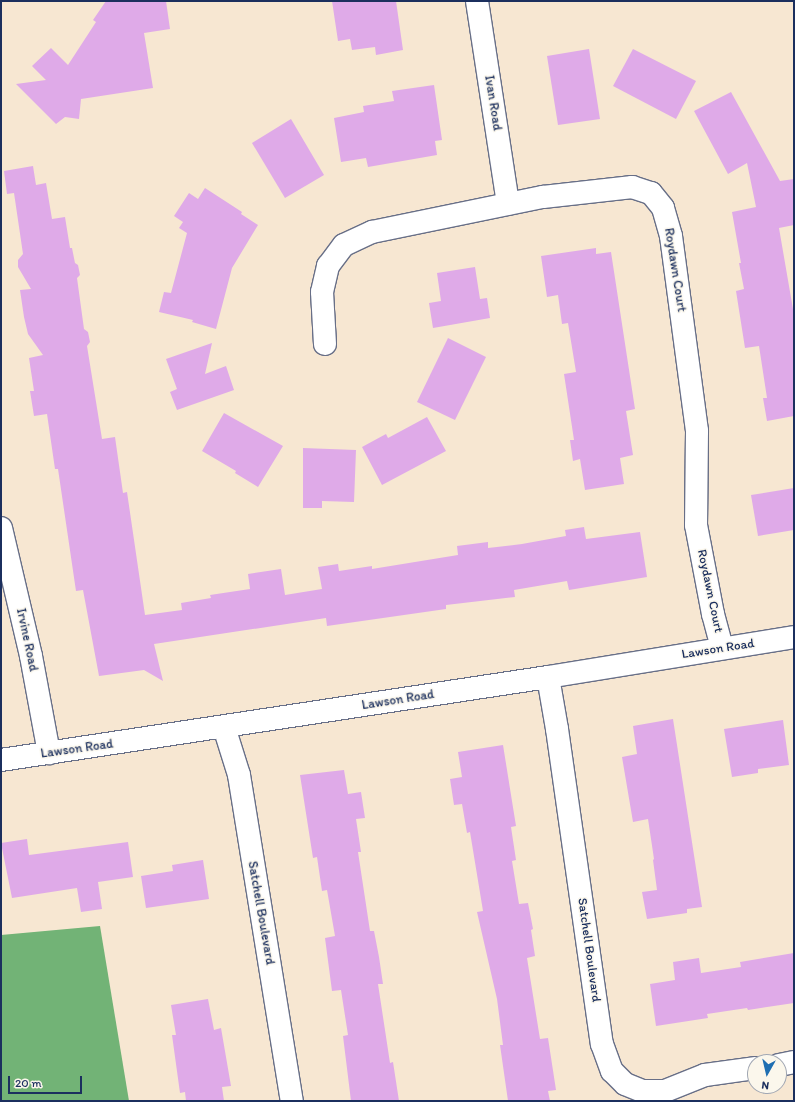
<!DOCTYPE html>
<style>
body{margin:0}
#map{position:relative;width:795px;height:1102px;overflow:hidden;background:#f7e7d2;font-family:Itim,sans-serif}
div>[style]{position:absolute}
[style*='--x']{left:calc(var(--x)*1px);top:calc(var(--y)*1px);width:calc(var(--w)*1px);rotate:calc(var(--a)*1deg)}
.forest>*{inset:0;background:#72b376}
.building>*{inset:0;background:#dfaae8}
.roads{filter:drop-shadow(1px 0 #686f87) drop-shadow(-1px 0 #686f87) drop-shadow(0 1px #686f87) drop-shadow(0 -1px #686f87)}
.street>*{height:22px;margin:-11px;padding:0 11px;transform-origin:11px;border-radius:11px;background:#fff}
.secondary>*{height:22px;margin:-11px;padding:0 11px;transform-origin:11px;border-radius:11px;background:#fff}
span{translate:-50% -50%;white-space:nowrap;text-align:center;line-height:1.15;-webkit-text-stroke:3px #fbf7ec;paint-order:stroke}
.street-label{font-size:13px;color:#1b2f5e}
.frame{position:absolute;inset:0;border:2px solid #1b2f5e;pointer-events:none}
.north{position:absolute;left:747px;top:1054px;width:40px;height:40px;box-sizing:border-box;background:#fbf7ec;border:1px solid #a1a7b3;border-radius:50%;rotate:188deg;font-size:11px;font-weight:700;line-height:16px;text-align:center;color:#1b2f5e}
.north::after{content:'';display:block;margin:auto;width:14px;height:18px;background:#1f6fb2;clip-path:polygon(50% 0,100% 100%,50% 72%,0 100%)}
.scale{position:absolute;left:8px;top:1076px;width:74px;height:18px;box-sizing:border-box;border:2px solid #1b2f5e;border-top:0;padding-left:5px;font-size:12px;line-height:14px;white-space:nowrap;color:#1b2f5e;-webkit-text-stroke:3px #fbf7ec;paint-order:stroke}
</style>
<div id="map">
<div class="forest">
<div style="clip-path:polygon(100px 926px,129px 1101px,1px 1101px,1px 935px)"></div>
</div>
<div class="building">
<div style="clip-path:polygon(106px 1px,166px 1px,170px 29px,144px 33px,153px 88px,81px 99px,79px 119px,65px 117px,56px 124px,16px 84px,46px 80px,32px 66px,51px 48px,68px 65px,96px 22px,93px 20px)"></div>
<div style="clip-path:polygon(332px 1px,396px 1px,403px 50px,376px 55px,375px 47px,352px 50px,350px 39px,338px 41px)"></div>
<div style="clip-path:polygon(589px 49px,600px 119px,558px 125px,547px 56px)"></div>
<div style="clip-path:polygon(633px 49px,696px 81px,676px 119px,613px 86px)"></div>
<div style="clip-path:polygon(434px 85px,442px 140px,435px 141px,437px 155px,368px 167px,366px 158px,341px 162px,334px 118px,364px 112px,363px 106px,394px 101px,392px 91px)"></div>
<div style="clip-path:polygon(731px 92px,780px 181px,794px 179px,794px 225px,779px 228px,794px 315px,794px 416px,767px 421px,763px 398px,767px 398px,759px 346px,745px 348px,736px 291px,744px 289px,739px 263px,741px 263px,732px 212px,756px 207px,747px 163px,728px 174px,694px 111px)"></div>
<div style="clip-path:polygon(291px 119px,324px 175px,285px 198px,252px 143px)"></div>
<div style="clip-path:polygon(33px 166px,36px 185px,46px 183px,52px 219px,65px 217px,70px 248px,72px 248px,75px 263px,78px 265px,80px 275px,77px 278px,84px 329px,88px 332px,90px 342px,87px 346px,102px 439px,115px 437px,123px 493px,127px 492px,145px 615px,182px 610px,181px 603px,211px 598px,210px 595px,250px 589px,248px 574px,281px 569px,285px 595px,322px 589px,318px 567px,338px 564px,339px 571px,372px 566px,372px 569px,458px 555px,457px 546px,488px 542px,488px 548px,522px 544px,566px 536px,565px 530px,584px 527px,586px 539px,640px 532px,647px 577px,569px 590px,567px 581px,514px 590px,515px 597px,446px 605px,446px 609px,327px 626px,326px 618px,154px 644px,163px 681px,144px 670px,99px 676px,83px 590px,76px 591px,58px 469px,55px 469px,47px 414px,34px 416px,30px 391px,34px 391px,29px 358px,43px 355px,28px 334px,24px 317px,20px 290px,31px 289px,18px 267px,18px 260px,23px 254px,14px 193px,7px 194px,4px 171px)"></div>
<div style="clip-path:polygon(205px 188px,242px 212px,241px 214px,258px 225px,232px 268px,216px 329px,192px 322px,193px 320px,159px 312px,164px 292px,171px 293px,187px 233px,179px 228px,183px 222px,174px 216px,189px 193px,198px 199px)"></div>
<div style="clip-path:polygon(596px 248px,596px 254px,611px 252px,635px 409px,626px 411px,633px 455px,620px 458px,624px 484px,585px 490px,580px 459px,573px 461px,570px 440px,574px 440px,564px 374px,576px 372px,568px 323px,562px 324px,558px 295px,547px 297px,541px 256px)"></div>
<div style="clip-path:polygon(475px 267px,480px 299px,487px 298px,490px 318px,433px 328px,429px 303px,441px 301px,437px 273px)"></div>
<div style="clip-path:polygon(448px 338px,486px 357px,455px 420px,417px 402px)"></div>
<div style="clip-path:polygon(212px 343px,205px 374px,226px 366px,234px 390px,177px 410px,170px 392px,177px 389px,166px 359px)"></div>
<div style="clip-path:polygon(224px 413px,283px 446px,258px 487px,235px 473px,236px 471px,202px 451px)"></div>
<div style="clip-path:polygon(427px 417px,446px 451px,382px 485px,362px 447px,386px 434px,388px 438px)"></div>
<div style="clip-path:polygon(303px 448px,356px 450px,354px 502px,322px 501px,322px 508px,303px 508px)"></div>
<div style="clip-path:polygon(794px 488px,794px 530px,758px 536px,751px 495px)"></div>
<div style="clip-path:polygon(673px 719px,702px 907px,687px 909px,687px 913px,647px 919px,642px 892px,657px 890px,653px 860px,654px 859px,648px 819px,633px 822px,622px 757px,637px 754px,633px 726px)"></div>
<div style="clip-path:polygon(783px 720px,789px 765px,758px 769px,758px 773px,732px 777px,724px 729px)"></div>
<div style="clip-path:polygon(503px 745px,516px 826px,511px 827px,516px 860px,512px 861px,519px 904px,528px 903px,533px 929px,531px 930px,535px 956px,527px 958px,540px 1039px,548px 1038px,556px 1090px,548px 1091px,550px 1101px,508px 1101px,500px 1045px,503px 1045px,497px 999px,477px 912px,483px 911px,470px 832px,467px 833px,462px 804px,454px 805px,450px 779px,462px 777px,458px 752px)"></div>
<div style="clip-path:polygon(344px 770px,348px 794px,361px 792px,365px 818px,356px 819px,361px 852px,358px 852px,370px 931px,374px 931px,379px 957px,383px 984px,378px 984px,390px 1063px,393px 1062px,399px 1101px,351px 1101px,343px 1036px,348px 1035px,341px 990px,332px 991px,325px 938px,335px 936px,327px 890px,322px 891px,317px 857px,313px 858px,300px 775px)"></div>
<div style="clip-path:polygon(27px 839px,29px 855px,128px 842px,133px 877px,98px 882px,102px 909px,81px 912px,77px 888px,12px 898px,1px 843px)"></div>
<div style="clip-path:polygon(203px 860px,209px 899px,146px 908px,141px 876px,173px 871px,172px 865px)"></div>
<div style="clip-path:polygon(794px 953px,794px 1003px,748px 1010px,747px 1008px,707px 1014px,708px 1018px,656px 1026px,650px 984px,675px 980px,673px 962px,699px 958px,701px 973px,741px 967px,740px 962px)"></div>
<div style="clip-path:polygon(208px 999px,214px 1030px,221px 1028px,231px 1086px,222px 1087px,224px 1101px,186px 1101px,185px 1092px,180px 1093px,172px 1035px,176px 1035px,171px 1005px)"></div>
</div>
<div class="roads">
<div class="street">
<div style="--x:477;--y:1;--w:205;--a:81.3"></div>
<div style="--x:325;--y:344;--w:52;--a:-93.3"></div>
<div style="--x:322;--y:292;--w:27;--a:-77"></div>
<div style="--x:328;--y:266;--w:26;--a:-53"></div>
<div style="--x:344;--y:245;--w:31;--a:-25"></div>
<div style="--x:372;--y:232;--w:175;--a:-11.6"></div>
<div style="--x:543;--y:197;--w:90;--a:-6.4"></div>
<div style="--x:632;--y:187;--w:20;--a:18"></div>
<div style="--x:651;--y:193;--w:19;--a:51"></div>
<div style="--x:663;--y:208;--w:29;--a:74"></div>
<div style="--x:671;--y:236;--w:197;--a:82.4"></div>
<div style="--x:697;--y:431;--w:94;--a:90.6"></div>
<div style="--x:696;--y:525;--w:91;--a:79.2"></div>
<div style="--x:713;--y:614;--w:35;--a:75"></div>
<div style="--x:1;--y:528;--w:131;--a:76.8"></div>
<div style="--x:31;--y:656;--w:99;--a:79.5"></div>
<div style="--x:548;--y:677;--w:53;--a:80.2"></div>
<div style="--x:557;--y:729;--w:318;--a:81.9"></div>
<div style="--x:602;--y:1044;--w:29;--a:70"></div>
<div style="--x:612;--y:1071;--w:18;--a:45"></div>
<div style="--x:625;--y:1084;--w:18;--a:22"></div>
<div style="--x:642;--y:1091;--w:23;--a:0"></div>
<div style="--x:665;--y:1091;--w:43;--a:-21.8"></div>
<div style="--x:705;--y:1075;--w:50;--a:-8"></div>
<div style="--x:224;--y:727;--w:50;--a:72.6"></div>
<div style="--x:239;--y:775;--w:330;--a:80.8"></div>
<div style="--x:779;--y:1065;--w:15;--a:-11"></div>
</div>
<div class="secondary">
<div style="--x:1;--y:760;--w:553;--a:-8.63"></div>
<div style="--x:548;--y:677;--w:249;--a:-9.2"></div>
</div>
</div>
<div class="street-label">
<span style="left:493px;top:103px;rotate:81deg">Ivan Road</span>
<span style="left:675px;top:270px;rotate:81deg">Roydawn Court</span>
<span style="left:710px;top:591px;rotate:78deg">Roydawn Court</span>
<span style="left:27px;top:640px;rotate:78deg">Irvine Road</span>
<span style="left:718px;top:649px;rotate:-9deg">Lawson Road</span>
<span style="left:398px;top:700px;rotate:-9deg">Lawson Road</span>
<span style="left:77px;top:749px;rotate:-8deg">Lawson Road</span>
<span style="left:261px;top:913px;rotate:80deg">Satchell Boulevard</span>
<span style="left:589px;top:950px;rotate:82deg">Satchell Boulevard</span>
</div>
<div class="frame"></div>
<div class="north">N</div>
<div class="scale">20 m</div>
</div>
